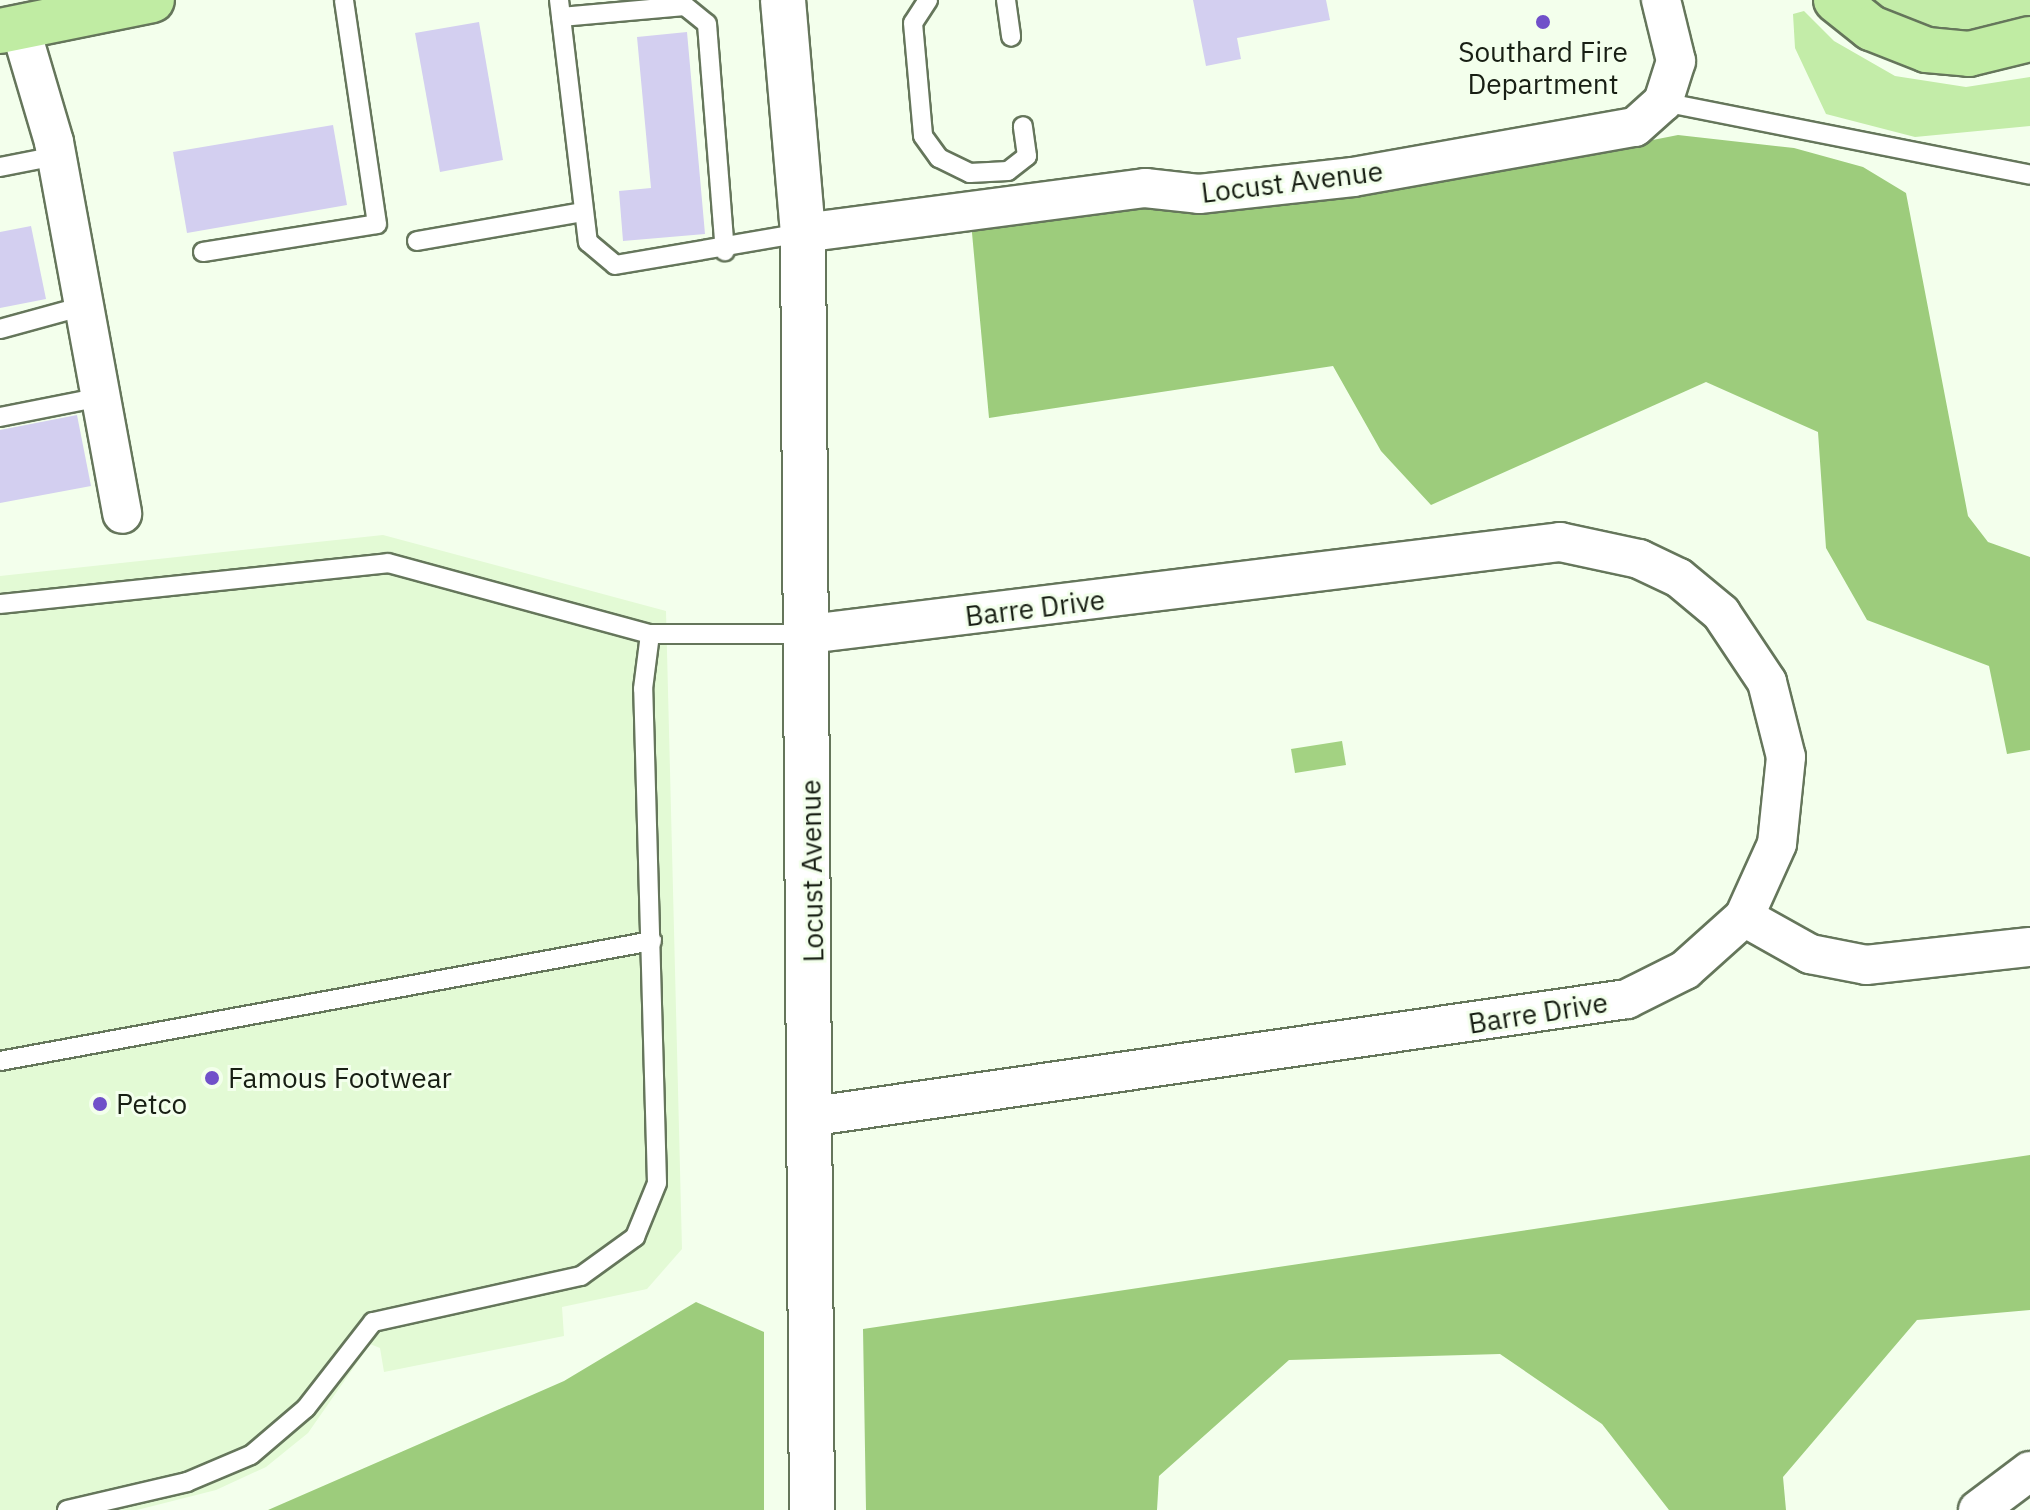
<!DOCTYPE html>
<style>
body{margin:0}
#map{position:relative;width:2030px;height:1510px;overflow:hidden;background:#f3ffec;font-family:"IBM Plex Sans",sans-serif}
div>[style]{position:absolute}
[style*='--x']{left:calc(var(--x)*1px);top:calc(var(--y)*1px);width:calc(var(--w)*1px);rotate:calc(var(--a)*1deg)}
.built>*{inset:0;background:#e3fad5}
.green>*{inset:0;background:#c3eca8}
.forest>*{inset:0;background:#9dcc7c}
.water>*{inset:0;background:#a3d282}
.building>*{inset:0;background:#d3cff0}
.roads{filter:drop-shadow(2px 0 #65765b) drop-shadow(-2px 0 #65765b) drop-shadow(0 2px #65765b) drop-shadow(0 -2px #65765b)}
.service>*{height:18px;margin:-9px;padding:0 9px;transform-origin:9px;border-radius:9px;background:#fff}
.minor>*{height:38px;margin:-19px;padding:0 19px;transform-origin:19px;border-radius:19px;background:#fff}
.tertiary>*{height:44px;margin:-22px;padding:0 22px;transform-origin:22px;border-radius:22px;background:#fff}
.trunk>*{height:44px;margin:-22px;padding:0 22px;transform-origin:22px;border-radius:22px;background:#c0eca3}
.dots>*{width:22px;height:22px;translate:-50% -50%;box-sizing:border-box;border:4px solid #f3ffec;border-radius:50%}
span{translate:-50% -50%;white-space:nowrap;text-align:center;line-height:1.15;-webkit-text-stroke:6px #f3ffec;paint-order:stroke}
.poi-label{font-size:28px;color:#181f14}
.left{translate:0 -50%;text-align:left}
.street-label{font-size:28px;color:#181f14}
</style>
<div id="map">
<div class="built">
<div style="clip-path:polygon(383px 535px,666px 611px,682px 1249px,647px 1289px,562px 1307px,564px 1336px,384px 1372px,380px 1348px,370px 1344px,308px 1433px,266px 1467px,216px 1490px,137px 1510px,0 1510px,0 576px)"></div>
</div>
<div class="green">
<div style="clip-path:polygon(1867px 0,2030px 0,2030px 20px,1955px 35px,1905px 24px)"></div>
<div style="clip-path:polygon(1804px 11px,1834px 41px,1895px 76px,1966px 87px,2030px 77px,2030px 126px,1915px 137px,1826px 114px,1795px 48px,1793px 14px)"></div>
</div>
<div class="forest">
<div style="clip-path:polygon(1678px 135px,1794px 148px,1863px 167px,1906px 193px,1968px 516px,1988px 542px,2030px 557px,2030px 750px,2007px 754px,1989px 666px,1867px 620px,1826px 548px,1818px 432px,1706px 382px,1431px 505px,1381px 451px,1333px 366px,989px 418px,971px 222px,1456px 179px)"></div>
<div style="clip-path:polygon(2030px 1155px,2030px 1310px,1917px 1320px,1783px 1477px,1786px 1510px,1669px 1510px,1602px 1424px,1500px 1354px,1289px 1360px,1159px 1476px,1157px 1510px,866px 1510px,863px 1329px)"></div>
<div style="clip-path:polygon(696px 1302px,764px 1332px,764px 1510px,268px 1510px,564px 1381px)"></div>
</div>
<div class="water">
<div style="clip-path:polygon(1342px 741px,1346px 765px,1295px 773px,1291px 749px)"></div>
</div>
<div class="building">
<div style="clip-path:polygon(1193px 0,1326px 0,1330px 20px,1237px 38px,1241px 59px,1206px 66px)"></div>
<div style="clip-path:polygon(479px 22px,503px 160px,440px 172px,415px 33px)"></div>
<div style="clip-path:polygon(687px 32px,705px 234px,623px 241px,619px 191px,651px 188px,637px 37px)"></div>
<div style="clip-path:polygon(333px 125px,347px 205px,187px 233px,173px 152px)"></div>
<div style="clip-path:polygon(31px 226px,46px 299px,0 308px,0 232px)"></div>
<div style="clip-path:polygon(77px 415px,91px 486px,0 503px,0 430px)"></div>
</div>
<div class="roads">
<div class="service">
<div style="--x:559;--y:0;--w:244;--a:83.2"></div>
<div style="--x:588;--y:242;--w:35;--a:40"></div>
<div style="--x:615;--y:265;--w:190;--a:-9.7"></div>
<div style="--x:928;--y:0;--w:27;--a:123"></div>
<div style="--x:913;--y:23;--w:113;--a:84.9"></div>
<div style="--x:923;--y:136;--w:27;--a:54"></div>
<div style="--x:939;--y:158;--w:34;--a:26"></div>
<div style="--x:970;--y:173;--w:38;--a:-3"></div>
<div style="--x:1008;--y:171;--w:24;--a:-38"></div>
<div style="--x:1027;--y:156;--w:30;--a:-98"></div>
<div style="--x:1006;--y:0;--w:37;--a:82"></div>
<div style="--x:561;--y:17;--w:124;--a:-5.1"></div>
<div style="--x:685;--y:6;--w:28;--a:39"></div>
<div style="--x:707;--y:24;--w:228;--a:85.5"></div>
<div style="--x:1663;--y:102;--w:374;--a:11.2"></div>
<div style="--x:0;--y:167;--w:57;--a:-11.1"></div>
<div style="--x:417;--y:241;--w:169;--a:-9.9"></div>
<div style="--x:203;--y:252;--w:176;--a:-9.1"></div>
<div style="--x:377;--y:224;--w:226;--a:-98.4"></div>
<div style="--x:0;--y:329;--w:87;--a:-15.3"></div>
<div style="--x:0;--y:417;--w:103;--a:-11.2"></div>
<div style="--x:0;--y:604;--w:390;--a:-6"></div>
<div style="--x:388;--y:563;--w:271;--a:15.2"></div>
<div style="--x:650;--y:634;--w:159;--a:0"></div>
<div style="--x:0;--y:1061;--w:663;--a:-10.43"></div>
<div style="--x:67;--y:1510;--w:123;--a:-13.1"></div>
<div style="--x:187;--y:1482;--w:69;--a:-22.9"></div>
<div style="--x:251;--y:1455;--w:72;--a:-40.5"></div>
<div style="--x:306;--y:1408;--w:109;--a:-52.1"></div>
<div style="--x:373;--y:1322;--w:213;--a:-12.5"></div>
<div style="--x:581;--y:1276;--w:67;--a:-35.8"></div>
<div style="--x:635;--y:1237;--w:58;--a:-67.8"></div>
<div style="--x:657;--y:1183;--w:494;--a:-91.6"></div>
<div style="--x:643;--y:689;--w:55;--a:-82.7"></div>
</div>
<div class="minor">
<div style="--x:20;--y:27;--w:120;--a:73.5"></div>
<div style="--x:54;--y:142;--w:378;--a:79.6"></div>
<div style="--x:803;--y:233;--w:345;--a:-7.5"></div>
<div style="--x:1145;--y:188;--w:54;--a:6.3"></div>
<div style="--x:1199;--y:194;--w:155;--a:-6.3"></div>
<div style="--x:1353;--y:177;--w:286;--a:-10.1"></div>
<div style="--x:1635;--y:127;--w:38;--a:-42"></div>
<div style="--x:1663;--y:102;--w:43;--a:-72.4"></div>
<div style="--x:1676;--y:61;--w:63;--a:-103.8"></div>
<div style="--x:809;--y:634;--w:757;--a:-6.98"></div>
<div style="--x:1560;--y:542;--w:81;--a:12.1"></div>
<div style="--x:1639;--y:559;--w:44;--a:25.4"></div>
<div style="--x:1679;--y:578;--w:55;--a:39.8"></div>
<div style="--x:1721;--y:613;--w:83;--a:56.3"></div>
<div style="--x:1767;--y:682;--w:77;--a:75.8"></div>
<div style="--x:1786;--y:757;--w:87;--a:95.9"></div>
<div style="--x:1777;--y:844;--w:80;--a:114.3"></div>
<div style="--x:1744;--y:917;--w:79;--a:138.1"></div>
<div style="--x:1685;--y:970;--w:65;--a:153.4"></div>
<div style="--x:1627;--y:999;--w:821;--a:171.81"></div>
<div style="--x:1744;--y:917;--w:76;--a:29.3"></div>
<div style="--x:1810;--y:954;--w:57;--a:11.1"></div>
<div style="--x:1866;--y:965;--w:165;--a:-6.3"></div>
<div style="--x:1978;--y:1510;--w:65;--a:-36.9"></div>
</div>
<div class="tertiary">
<div style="--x:783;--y:0;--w:234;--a:85.1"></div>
<div style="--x:803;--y:233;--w:1277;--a:89.6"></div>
</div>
<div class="trunk">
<div style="--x:1836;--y:0;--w:45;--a:38.7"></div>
<div style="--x:1871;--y:28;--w:60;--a:21.4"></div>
<div style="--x:1927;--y:50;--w:42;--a:5.4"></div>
<div style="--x:1969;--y:54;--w:63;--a:-13.8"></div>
<div style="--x:0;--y:31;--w:155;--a:-11.5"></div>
</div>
</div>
<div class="dots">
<div style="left:1543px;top:22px;background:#7050c9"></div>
<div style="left:212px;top:1078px;background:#7050c9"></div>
<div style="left:100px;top:1104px;background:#7050c9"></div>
</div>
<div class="poi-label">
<span style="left:1543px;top:68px">Southard Fire<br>Department</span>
<span class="left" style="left:228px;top:1078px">Famous Footwear</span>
<span class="left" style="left:116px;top:1104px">Petco</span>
</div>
<div class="street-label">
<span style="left:1292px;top:182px;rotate:-7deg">Locust Avenue</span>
<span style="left:1035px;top:608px;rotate:-7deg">Barre Drive</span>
<span style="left:812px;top:871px;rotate:-91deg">Locust Avenue</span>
<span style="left:1538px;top:1013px;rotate:-9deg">Barre Drive</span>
</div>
</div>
